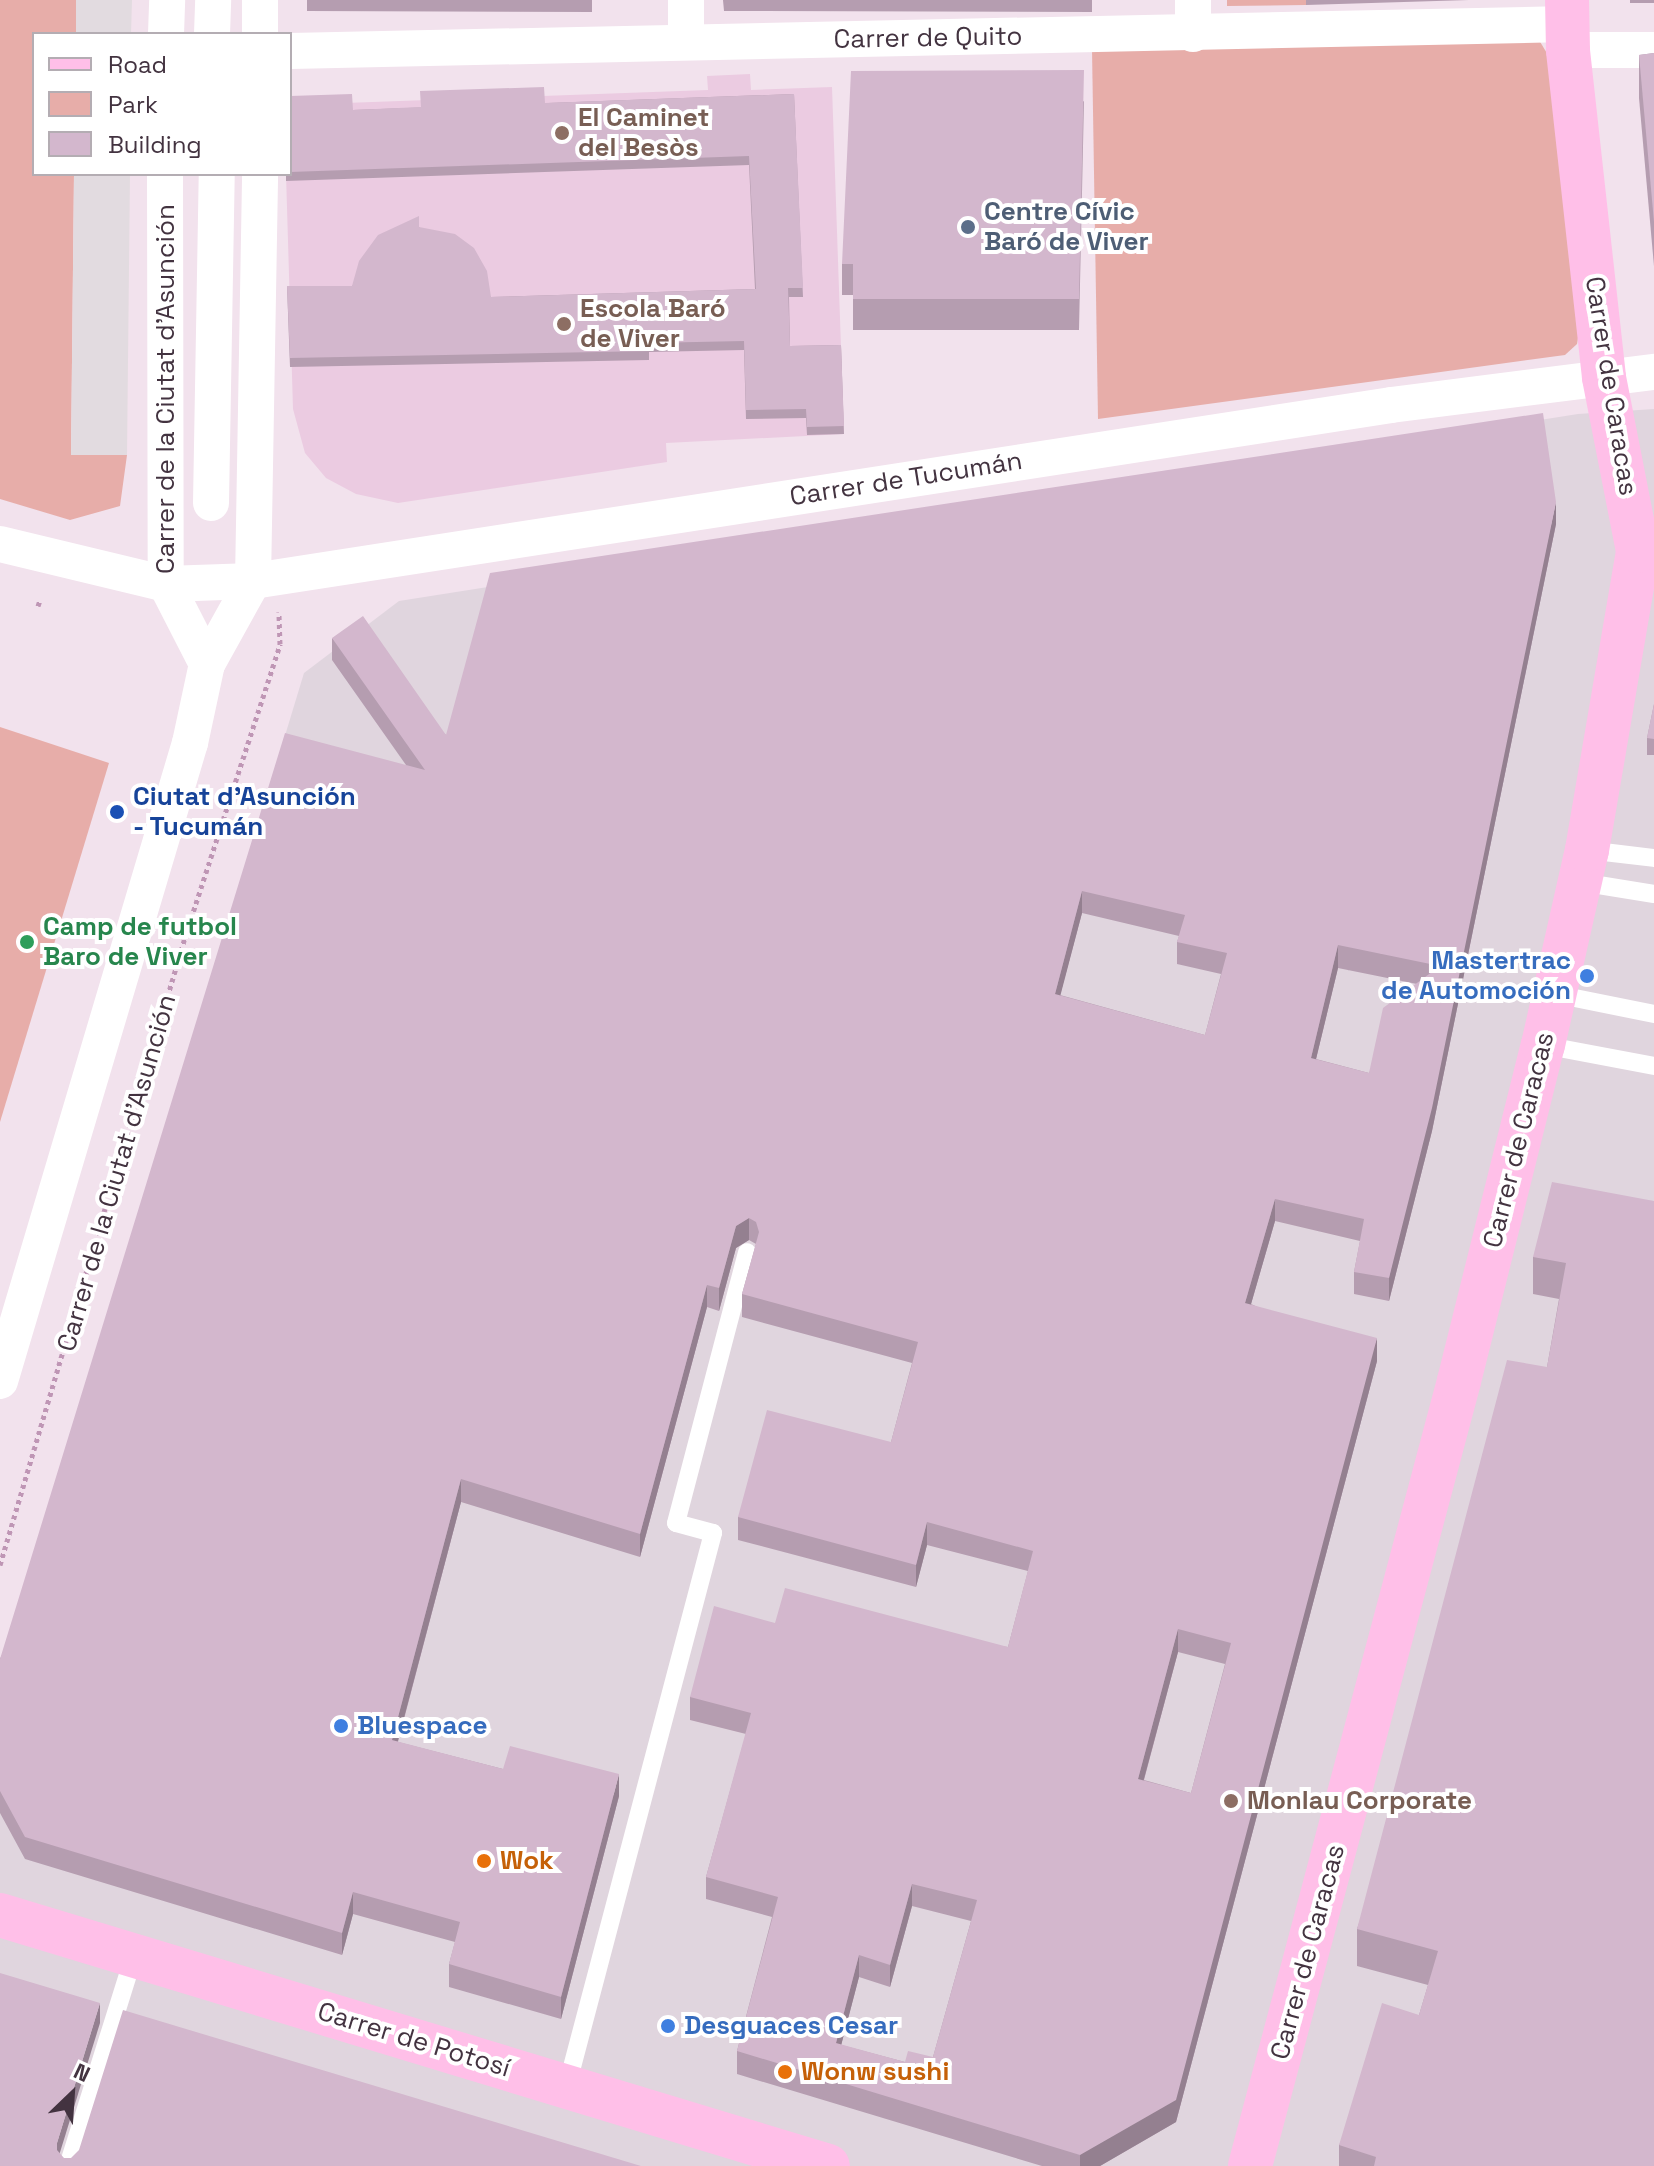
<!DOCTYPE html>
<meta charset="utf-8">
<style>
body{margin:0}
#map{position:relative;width:1654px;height:2166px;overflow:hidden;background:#f2e2ed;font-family:"Space Grotesk",sans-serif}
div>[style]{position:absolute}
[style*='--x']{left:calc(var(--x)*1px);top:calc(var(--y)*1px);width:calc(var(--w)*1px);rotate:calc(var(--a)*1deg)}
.industrial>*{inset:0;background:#e0d5de}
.education>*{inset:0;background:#ebcbe1}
.green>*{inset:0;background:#e7ada9}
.parking>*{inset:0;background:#e2dbe0}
.path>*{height:5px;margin-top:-2.5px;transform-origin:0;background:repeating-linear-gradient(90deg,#bf96b5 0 4px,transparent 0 8px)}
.lane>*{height:18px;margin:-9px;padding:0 9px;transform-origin:9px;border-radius:9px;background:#fff}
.street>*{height:36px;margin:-18px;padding:0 18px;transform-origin:18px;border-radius:18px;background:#fff}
.secondary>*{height:44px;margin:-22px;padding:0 22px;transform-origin:22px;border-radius:22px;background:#ffbfe8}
.wall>*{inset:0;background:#b59db0}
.shaded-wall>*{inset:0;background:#948090}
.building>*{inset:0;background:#d3b7cd}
.dots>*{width:22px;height:22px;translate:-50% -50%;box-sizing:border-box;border:4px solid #fff;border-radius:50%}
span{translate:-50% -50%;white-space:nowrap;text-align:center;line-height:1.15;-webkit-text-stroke:8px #fff;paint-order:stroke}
.street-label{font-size:26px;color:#433340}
.education-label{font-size:26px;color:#785e54;font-weight:700}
.left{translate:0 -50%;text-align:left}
.service-label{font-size:26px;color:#4e5e75;font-weight:700}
.transit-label{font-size:26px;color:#164399;font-weight:700}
.leisure-label{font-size:26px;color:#27864d;font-weight:700}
.shop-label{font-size:26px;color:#366cbe;font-weight:700}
.right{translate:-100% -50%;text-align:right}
.food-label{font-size:26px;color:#c56008;font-weight:700}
.legend{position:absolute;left:32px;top:32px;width:260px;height:144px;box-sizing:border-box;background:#fff;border:2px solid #b4adb3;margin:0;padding:10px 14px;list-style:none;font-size:24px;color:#433340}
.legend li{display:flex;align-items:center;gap:16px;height:40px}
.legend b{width:40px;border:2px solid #b4adb3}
.north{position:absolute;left:32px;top:2054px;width:80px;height:80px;-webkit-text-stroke:6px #fff;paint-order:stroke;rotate:25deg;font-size:22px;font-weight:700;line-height:32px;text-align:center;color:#433340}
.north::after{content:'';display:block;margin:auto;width:28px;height:36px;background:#433340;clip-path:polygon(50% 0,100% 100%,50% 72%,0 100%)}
</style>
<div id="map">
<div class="industrial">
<div style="clip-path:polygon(1654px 409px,1654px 2166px,0 2166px,0 1676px,304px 673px,399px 601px,1578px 414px)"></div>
</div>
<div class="education">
<div style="clip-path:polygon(750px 74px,751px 90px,832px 87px,844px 434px,666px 443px,667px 462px,398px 503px,356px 494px,326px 478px,305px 453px,293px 409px,286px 174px,290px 174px,290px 105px,708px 90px,707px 76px)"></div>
</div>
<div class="green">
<div style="clip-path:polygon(0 0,76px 0,76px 34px,34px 34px,34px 174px,74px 174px,71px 454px,127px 455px,120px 506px,70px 520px,0 499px)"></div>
<div style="clip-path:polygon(1227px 0,1306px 0,1306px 5px,1227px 6px)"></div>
<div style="clip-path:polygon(1539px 40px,1548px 55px,1580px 326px,1577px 344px,1565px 355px,1098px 419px,1092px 49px)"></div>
<div style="clip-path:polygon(0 727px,109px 763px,0 1122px)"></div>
</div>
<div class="parking">
<div style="clip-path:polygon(76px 0,132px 0,131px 34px,76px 34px)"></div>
<div style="clip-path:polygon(74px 174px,130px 174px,127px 455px,71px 455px)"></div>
</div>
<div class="path">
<div style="--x:38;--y:606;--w:6;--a:-72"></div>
<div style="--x:0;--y:1565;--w:658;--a:-73.58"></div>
<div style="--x:186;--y:934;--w:305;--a:-72"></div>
<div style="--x:280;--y:644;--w:32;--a:-92"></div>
</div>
<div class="lane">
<div style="--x:1587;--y:850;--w:67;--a:6.8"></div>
<div style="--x:1580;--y:882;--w:75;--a:9.2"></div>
<div style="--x:1555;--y:994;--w:101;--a:11.4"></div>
<div style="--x:1543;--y:1045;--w:113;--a:10.7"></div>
<div style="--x:567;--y:2086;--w:572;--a:-75.21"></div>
<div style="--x:713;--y:1533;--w:38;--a:-165"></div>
<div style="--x:676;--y:1523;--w:280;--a:-75.3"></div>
<div style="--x:68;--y:2166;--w:221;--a:-72.6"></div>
</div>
<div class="street">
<div style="--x:166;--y:34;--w:34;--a:-88"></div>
<div style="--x:212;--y:34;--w:34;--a:-88"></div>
<div style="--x:260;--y:34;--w:34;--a:-90"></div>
<div style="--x:1193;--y:34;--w:34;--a:-90"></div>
<div style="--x:686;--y:41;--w:41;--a:-90"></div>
<div style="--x:1568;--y:50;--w:86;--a:0"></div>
<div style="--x:290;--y:51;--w:1277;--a:-1.21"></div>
<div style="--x:165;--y:174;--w:410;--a:89.9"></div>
<div style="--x:166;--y:584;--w:90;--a:62.9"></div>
<div style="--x:211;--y:503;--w:329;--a:-89"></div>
<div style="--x:0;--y:544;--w:171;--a:13.5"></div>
<div style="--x:166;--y:584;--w:87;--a:-2"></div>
<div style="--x:253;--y:581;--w:1152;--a:-8.79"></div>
<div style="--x:1391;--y:405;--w:265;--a:-7.2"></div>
<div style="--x:0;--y:1381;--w:666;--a:-73.42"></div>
<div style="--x:190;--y:743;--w:81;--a:-77.9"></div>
<div style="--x:207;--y:664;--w:95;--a:-61"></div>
<div style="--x:253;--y:581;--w:407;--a:-89"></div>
</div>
<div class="secondary">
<div style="--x:0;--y:1915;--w:865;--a:16.86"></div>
<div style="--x:1250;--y:2166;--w:812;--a:-75.09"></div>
<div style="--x:1459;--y:1381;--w:346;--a:-76"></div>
<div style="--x:1543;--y:1045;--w:200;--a:-77.3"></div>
<div style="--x:1587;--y:850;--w:303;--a:-80.3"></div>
<div style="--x:1638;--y:551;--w:177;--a:-101.1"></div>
<div style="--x:1604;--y:377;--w:329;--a:-96.3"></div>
<div style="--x:1568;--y:50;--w:50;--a:-91.1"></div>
</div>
<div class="wall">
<div style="clip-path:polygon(307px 0,592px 0,592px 12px,307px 11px)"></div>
<div style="clip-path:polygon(723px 0,1092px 0,1092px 12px,724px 11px)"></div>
<div style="clip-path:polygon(1306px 0,1469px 0,1306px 5px)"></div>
<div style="clip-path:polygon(1630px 0,1654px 0,1654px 3px,1630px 3px)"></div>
<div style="clip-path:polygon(1654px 53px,1654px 266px,1639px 98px,1639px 55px)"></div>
<div style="clip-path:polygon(794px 94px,803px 297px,789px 297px,790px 346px,841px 345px,844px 434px,807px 435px,806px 418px,746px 419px,744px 350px,649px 352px,649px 360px,290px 367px,287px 286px,352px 286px,419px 227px,491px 297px,755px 289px,749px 165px,286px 181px,286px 174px,290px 174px,290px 96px,353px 110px)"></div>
<div style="clip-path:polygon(1084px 101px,1079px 330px,853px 330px,853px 295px,842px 295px,842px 264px)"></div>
<div style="clip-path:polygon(evenodd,1556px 524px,1432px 1131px,1389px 1301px,1354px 1294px,1354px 1272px,1360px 1241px,1275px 1221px,1251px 1304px,1377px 1361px,1176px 2122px,1100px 2166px,1042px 2166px,737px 2074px,737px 2051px,772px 1917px,706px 1899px,706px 1877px,746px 1734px,690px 1720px,690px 1697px,775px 1623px,1008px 1647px,1028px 1571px,927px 1545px,916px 1587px,738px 1540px,738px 1517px,891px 1442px,912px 1363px,742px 1317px,742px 1294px,756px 1244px,749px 1240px,736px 1248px,719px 1311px,707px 1307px,640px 1557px,461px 1502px,398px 1742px,503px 1769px,619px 1796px,561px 2019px,449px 1987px,449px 1964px,455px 1942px,353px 1914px,342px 1955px,25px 1859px,0 1813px,0 1659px,406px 765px,332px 660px,332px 638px,446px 735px,1556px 524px,1082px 913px,1179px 936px,1177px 942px,1177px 964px,1221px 974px,1205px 1035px,1060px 995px,1082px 913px,1556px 524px,1338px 968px,1417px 984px,1369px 1073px,1316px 1059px,1338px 968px,1556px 524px,1178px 1652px,1225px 1664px,1191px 1793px,1144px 1780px,1178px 1652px,1556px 524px,912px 1906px,971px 1921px,933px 2057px,905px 2062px,841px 2045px,859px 1977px,890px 1987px,912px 1906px)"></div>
<div style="clip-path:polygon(1654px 704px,1654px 755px,1647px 755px,1647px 738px)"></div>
<div style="clip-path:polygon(1654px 1201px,1654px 2166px,1339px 2166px,1339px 2145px,1419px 2015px,1428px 1985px,1357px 1966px,1357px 1929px,1547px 1367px,1559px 1299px,1533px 1294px,1533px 1257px)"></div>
</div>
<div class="shaded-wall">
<div style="clip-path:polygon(1556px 502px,1556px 524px,1432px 1131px,1389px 1301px,1389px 1278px)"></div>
<div style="clip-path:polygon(1082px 891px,1082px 913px,1055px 1016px,1055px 994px)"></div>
<div style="clip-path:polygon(1338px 945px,1338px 968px,1311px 1080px,1311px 1058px)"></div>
<div style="clip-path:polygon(1275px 1199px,1275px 1221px,1245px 1325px,1245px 1303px)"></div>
<div style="clip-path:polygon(749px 1218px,749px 1240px,736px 1248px,719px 1311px,719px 1288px,736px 1226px)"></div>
<div style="clip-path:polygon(707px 1285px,707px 1307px,640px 1557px,640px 1534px)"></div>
<div style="clip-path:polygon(1377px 1338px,1377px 1361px,1176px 2122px,1100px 2166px,1080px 2166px,1080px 2155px)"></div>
<div style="clip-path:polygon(461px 1479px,461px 1502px,392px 1763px,392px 1740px)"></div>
<div style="clip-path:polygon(927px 1522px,927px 1545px,916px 1587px,916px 1565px)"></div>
<div style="clip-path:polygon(1178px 1629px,1178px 1652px,1138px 1801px,1138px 1779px)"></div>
<div style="clip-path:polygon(619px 1774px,619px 1796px,561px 2019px,561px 1997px)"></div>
<div style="clip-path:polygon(912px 1884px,912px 1906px,890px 1987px,890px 1965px)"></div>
<div style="clip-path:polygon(353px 1892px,353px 1914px,342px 1955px,342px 1933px)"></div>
<div style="clip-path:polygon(859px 1955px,859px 1977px,836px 2065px,836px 2043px)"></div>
<div style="clip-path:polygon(100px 2003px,100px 2023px,57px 2162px,57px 2143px)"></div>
</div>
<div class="building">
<div style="clip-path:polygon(1654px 53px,1654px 222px,1639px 55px)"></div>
<div style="clip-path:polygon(1084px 70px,1079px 299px,853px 299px,853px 264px,842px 264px,851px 71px)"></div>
<div style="clip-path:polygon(544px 87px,545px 103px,794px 94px,803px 288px,788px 288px,790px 346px,841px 345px,844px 426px,807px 427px,806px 409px,746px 410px,744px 341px,648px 343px,649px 351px,290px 358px,287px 286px,352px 286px,359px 261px,378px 235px,419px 216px,419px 227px,455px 234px,474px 248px,487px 271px,491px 297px,756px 289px,749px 156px,290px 172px,290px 96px,352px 94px,353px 110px,421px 107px,420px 91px)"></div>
<div style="clip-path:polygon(evenodd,1543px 413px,1556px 502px,1432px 1108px,1389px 1278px,1354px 1272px,1364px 1219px,1275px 1199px,1245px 1303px,1377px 1338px,1176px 2100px,1080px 2155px,737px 2051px,778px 1897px,706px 1877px,751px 1713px,690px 1697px,714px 1606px,775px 1623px,785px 1588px,1008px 1647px,1033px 1551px,927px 1522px,916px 1565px,738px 1517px,767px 1410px,891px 1442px,918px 1342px,742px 1294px,759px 1232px,756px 1222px,749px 1218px,736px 1226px,719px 1288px,707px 1285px,640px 1534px,461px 1479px,392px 1740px,503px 1769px,510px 1746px,619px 1774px,561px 1997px,449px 1964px,460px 1922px,353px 1892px,342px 1933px,25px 1837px,0 1791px,0 1659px,285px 733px,425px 770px,332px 638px,363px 616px,446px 735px,490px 573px,1543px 413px,1082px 891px,1185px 915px,1177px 942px,1227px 953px,1205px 1035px,1055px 994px,1082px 891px,1543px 413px,1338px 945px,1440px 966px,1383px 1008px,1369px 1073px,1311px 1058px,1338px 945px,1543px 413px,1178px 1629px,1231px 1643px,1191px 1793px,1138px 1779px,1178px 1629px,1543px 413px,912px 1884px,977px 1900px,933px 2057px,908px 2051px,905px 2062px,836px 2043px,859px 1955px,890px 1965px,912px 1884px)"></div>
<div style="clip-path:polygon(1654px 704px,1654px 739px,1647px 738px)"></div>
<div style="clip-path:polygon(1552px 1182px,1654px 1201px,1654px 2166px,1374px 2166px,1376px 2157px,1339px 2145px,1382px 2003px,1419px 2015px,1438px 1951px,1357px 1929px,1507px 1360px,1547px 1367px,1566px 1263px,1533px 1257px)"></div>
<div style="clip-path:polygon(0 1973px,100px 2003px,57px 2143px,57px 2150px,64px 2158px,71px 2158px,79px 2150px,123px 2010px,641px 2166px,0 2166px)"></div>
</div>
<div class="dots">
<div style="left:562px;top:133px;background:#8d6e63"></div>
<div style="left:968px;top:227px;background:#5c6f8a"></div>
<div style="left:564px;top:324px;background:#8d6e63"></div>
<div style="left:117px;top:812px;background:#1a4fb4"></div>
<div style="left:27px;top:942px;background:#2e9e5b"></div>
<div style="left:1587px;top:976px;background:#3f7fe0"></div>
<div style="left:341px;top:1726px;background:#3f7fe0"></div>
<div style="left:1231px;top:1801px;background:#8d6e63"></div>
<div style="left:484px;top:1861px;background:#e8710a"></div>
<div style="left:668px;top:2026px;background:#3f7fe0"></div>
<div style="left:785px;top:2072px;background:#e8710a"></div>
</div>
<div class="street-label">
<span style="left:928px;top:38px;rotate:-1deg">Carrer de Quito</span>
<span style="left:1611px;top:386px;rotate:81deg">Carrer de Caracas</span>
<span style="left:166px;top:389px;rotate:-90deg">Carrer de la Ciutat d'Asunción</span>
<span style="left:906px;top:479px;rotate:-9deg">Carrer de Tucumán</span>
<span style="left:1519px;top:1140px;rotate:-76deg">Carrer de Caracas</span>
<span style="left:117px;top:1173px;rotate:-74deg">Carrer de la Ciutat d'Asunción</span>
<span style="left:1308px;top:1952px;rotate:-75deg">Carrer de Caracas</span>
<span style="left:414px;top:2040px;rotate:17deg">Carrer de Potosí</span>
</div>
<div class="education-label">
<span class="left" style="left:578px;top:133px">El Caminet<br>del Besòs</span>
<span class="left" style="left:580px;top:324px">Escola Baró<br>de Viver</span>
<span class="left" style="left:1247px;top:1801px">Monlau Corporate</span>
</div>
<div class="service-label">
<span class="left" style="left:984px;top:227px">Centre Cívic<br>Baró de Viver</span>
</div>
<div class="transit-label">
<span class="left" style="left:133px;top:812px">Ciutat d'Asunción<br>- Tucumán</span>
</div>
<div class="leisure-label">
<span class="left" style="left:43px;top:942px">Camp de futbol<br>Baro de Viver</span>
</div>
<div class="shop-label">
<span class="right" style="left:1571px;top:976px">Mastertrac<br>de Automoción</span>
<span class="left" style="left:357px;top:1726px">Bluespace</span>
<span class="left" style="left:684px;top:2026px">Desguaces Cesar</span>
</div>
<div class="food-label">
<span class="left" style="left:500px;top:1861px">Wok</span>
<span class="left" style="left:801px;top:2072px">Wonw sushi</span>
</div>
<ul class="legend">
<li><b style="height:10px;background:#ffbfe8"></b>Road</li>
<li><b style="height:22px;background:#e7ada9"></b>Park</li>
<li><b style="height:22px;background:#d3b7cd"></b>Building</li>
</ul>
<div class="north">N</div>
</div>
